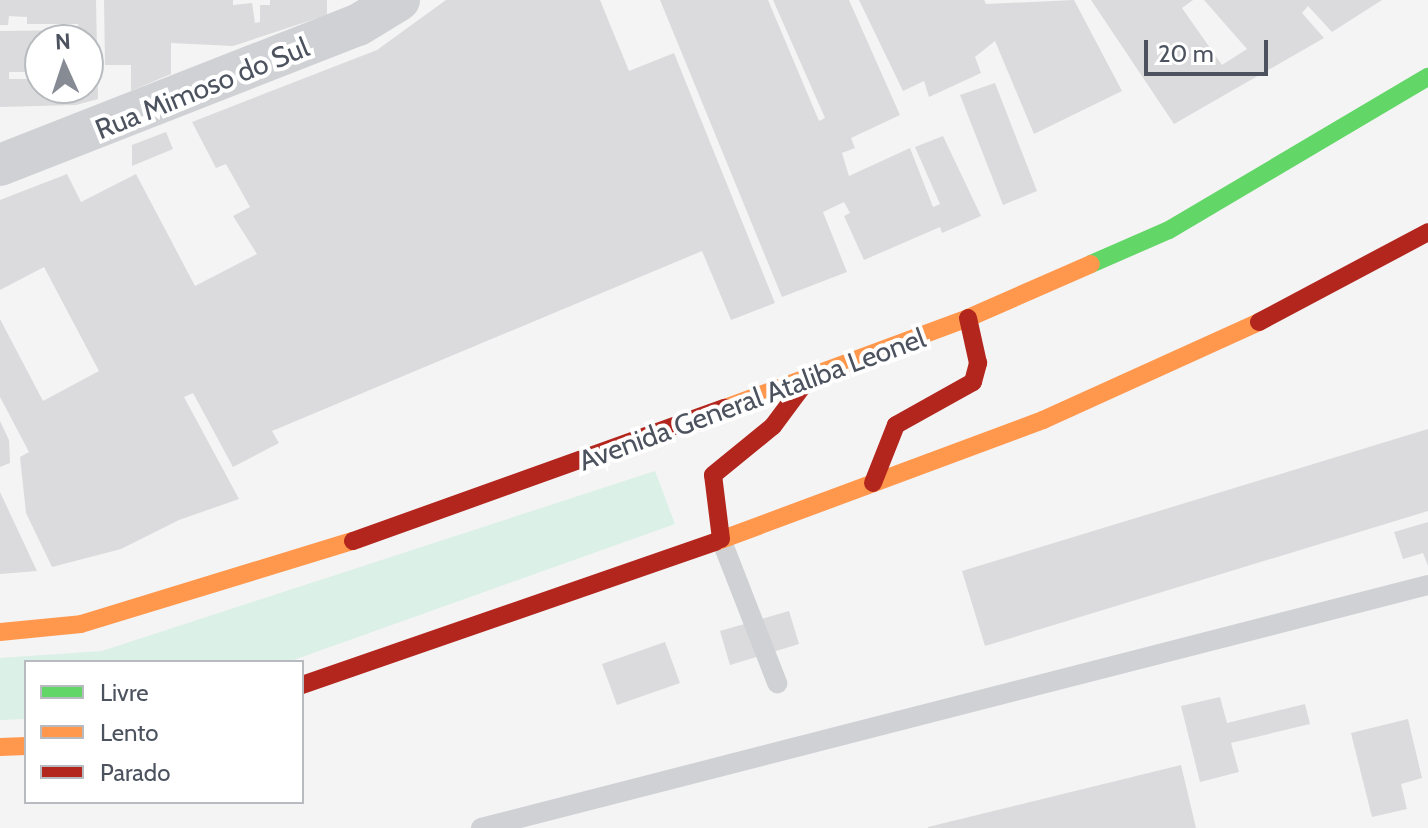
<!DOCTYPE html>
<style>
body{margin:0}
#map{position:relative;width:1428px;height:828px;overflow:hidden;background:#f4f4f4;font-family:Cabin,sans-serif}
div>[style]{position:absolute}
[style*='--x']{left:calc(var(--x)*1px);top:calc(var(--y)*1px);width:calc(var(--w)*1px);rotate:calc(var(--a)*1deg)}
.green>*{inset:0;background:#dbf0e6}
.building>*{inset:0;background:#dbdbdd}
.lane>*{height:20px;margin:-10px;padding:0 10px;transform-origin:10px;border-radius:10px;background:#cfd1d4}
.street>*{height:42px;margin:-21px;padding:0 21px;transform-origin:21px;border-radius:21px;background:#cfd1d4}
.fast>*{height:18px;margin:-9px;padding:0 9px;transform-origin:9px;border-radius:9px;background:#63d668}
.slow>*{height:18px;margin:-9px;padding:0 9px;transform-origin:9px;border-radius:9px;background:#ff974d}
.jam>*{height:18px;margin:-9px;padding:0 9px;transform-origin:9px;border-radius:9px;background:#b3261e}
span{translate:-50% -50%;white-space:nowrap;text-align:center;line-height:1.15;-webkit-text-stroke:8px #fff;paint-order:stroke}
.street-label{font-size:28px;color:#4c535f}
.legend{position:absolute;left:24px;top:660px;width:280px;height:144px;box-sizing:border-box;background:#fff;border:2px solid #b7babf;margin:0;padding:10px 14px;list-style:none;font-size:24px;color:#4c535f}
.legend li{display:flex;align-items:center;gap:16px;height:40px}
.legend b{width:40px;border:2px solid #b7babf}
.north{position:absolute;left:24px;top:24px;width:80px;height:80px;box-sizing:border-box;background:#fff;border:2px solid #b7babf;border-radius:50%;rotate:357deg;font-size:22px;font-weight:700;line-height:32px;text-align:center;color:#4c535f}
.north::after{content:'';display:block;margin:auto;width:28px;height:36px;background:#878b93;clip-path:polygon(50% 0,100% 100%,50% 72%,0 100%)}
.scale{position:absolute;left:1144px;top:40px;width:124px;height:36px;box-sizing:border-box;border:4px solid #4c535f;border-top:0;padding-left:10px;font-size:24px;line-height:28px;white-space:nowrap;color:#4c535f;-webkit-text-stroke:6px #fff;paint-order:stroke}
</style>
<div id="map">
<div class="green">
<div style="clip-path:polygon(655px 471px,675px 524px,288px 662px,26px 662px,26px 719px,0 720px,0 658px,102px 651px)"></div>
</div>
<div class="building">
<div style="clip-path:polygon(evenodd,0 0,96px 0,98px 99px,76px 105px,0 107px,0 31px,79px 30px,78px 24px,27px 24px,27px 17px,9px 16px,8px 25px,0 25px,0 0,40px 40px,88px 40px,88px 88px,40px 88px,40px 79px,9px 79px,9px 72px,40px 72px,40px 40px)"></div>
<div style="clip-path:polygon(104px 0,233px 0,233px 5px,252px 3px,255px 23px,260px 22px,260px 5px,270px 5px,270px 0,327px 0,327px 15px,233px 46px,171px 43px,171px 74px,131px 91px,131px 65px,105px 65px)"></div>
<div style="clip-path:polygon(446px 0,600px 0,629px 71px,674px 53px,775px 303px,731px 320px,702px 251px,272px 431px,279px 443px,233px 467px,193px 393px,184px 397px,239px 499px,179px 520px,121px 549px,52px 567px,26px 513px,20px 457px,29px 452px,0 397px,0 319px,43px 401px,99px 371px,44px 267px,0 290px,0 200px,67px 174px,81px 202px,136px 174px,195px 286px,257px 254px,233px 216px,250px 207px,226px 164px,216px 168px,192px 122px,377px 50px)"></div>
<div style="clip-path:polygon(660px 0,768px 0,819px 121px,825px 118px,773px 0,849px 0,900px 115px,851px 138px,855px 148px,842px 153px,849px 176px,910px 148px,933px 207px,940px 204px,915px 147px,943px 136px,981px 216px,942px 233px,940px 227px,864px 260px,844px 216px,850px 213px,844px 202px,823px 212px,847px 272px,782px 297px)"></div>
<div style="clip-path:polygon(859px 0,984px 0,986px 4px,1074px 0,1122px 91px,1034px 134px,995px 41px,975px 57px,981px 73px,929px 97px,924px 81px,903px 91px)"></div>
<div style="clip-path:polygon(1091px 0,1193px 0,1182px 8px,1222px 65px,1247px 49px,1204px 0,1382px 0,1332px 32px,1308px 6px,1302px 13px,1324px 38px,1174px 124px)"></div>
<div style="clip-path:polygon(995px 83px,1037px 191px,1003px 205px,960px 95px)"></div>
<div style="clip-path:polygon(166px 132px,173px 149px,132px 166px,132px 145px)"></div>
<div style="clip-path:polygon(0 421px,9px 440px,10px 463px,0 467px)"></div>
<div style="clip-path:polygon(1428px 429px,1428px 511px,985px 646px,962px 571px)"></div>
<div style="clip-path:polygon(0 492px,37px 571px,0 574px)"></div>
<div style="clip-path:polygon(1428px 522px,1428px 566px,1423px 553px,1403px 559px,1394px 532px)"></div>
<div style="clip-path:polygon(789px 611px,799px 644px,730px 665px,720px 631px)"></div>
<div style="clip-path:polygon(665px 642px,680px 683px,617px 705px,602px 664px)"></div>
<div style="clip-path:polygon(1220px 697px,1227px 723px,1305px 704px,1310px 724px,1231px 743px,1239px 772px,1200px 782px,1181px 706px)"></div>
<div style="clip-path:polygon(1408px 719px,1422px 778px,1401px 784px,1407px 809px,1372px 817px,1351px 733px)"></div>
<div style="clip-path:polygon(1181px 765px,1196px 828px,928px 828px,928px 827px)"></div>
</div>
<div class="lane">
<div style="--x:721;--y:539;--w:155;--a:68.7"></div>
<div style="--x:481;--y:828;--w:978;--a:-14.39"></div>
</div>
<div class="street">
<div style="--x:0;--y:165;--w:384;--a:-21.4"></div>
<div style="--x:358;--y:25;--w:48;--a:-31.4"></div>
</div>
<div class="fast">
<div style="--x:1091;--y:264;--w:85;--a:-23.6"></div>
<div style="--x:1169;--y:230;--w:301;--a:-30.6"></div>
</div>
<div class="slow">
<div style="--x:725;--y:408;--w:259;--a:-20.3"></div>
<div style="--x:968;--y:318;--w:134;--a:-23.7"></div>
<div style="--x:715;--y:542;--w:350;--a:-20.4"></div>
<div style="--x:1043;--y:420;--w:237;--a:-24.4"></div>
<div style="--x:0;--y:632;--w:81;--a:-5.6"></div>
<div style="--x:81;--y:624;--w:284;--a:-17"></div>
<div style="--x:0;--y:747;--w:26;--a:-2"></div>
</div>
<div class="jam">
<div style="--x:1259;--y:322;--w:191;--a:-28"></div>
<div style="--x:873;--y:483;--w:62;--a:-68.4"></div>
<div style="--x:896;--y:425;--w:88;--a:-29.2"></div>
<div style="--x:973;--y:382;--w:20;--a:-75"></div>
<div style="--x:978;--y:363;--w:46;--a:-102.5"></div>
<div style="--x:721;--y:539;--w:64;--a:-97.1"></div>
<div style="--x:713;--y:475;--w:77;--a:-39.2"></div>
<div style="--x:773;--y:426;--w:59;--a:-53.3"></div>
<div style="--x:353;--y:541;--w:395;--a:-19.7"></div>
<div style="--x:302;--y:685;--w:437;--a:-19.1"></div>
</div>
<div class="street-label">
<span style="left:202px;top:88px;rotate:-22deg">Rua Mimoso do Sul</span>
<span style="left:752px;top:399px;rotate:-20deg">Avenida General Ataliba Leonel</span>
</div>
<ul class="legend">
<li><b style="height:10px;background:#63d668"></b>Livre</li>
<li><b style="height:10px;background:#ff974d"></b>Lento</li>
<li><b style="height:10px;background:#b3261e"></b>Parado</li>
</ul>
<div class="north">N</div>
<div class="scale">20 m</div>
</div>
